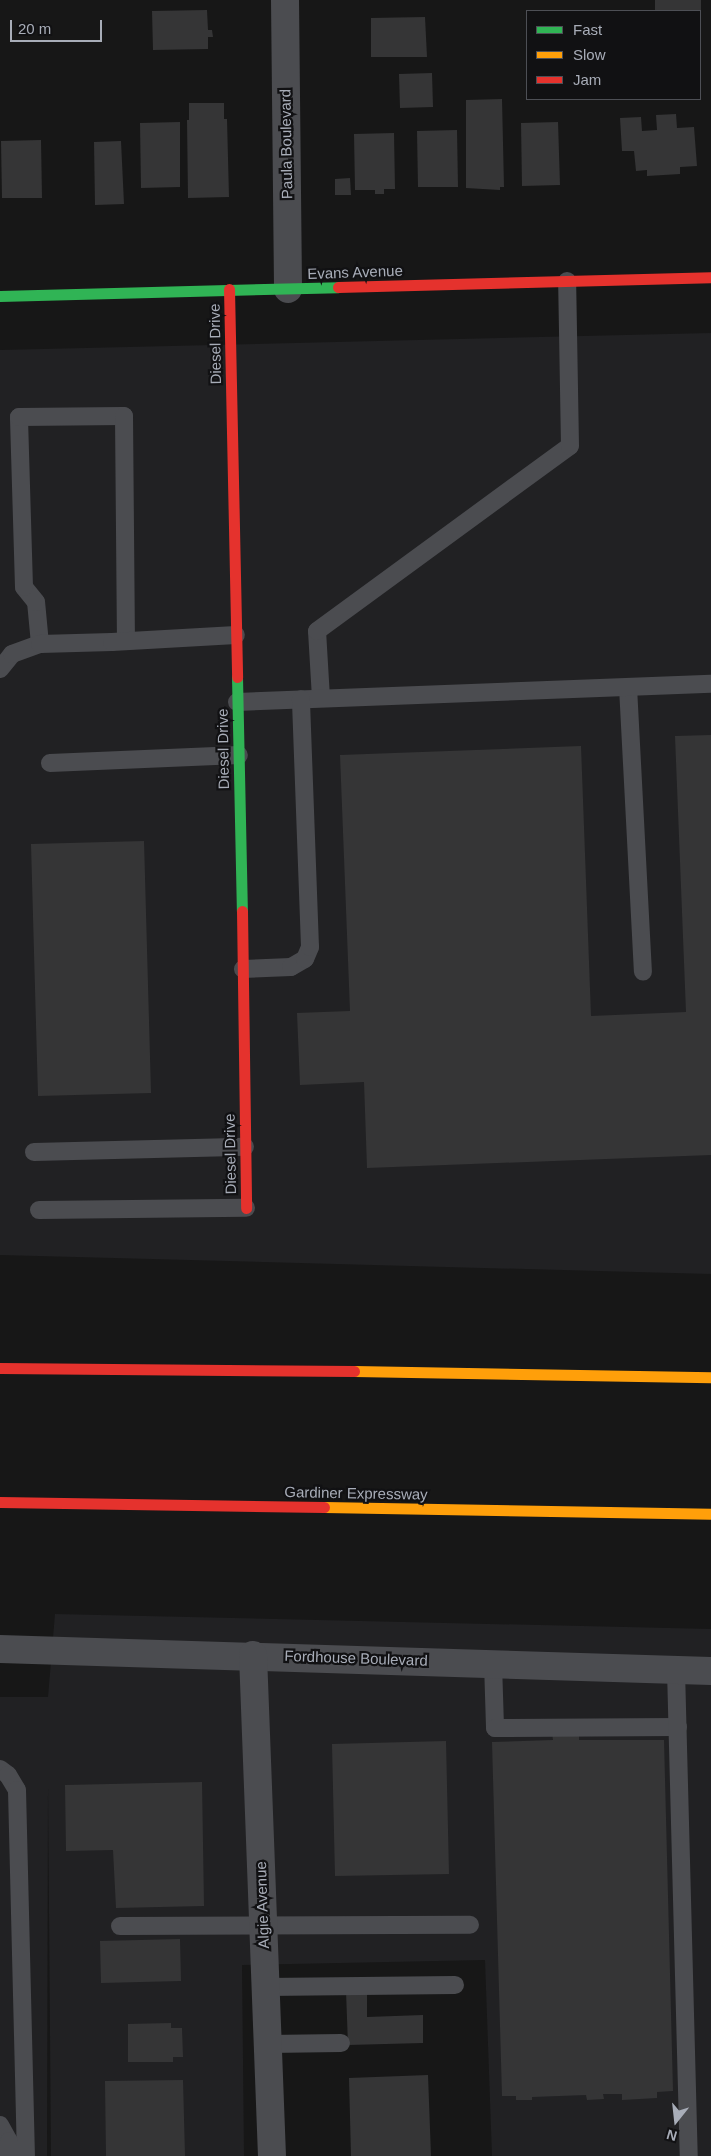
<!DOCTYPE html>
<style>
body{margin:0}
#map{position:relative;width:711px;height:2156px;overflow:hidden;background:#171717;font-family:Helvetica,sans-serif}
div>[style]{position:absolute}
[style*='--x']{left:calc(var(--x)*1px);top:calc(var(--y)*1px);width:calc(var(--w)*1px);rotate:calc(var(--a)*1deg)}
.built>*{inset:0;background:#212123}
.building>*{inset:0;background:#353536}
.lane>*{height:18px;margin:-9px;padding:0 9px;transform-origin:9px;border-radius:9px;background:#4b4c50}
.street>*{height:28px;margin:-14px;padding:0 14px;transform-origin:14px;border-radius:14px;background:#4b4c50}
.fast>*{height:11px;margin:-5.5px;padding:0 5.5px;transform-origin:5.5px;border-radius:5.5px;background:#30b455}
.slow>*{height:11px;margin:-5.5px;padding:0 5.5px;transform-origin:5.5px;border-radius:5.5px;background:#ff9f0a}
.jam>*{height:11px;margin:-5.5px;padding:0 5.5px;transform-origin:5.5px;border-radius:5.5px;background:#e5322d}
span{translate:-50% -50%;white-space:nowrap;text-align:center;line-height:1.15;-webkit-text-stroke:4.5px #111113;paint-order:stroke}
.street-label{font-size:15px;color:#a8adb8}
.legend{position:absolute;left:526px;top:10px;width:175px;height:90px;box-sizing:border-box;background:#111113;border:1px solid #4d4f55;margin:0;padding:6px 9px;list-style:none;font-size:15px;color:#a8adb8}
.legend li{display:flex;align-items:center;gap:10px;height:25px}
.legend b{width:25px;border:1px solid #4d4f55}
.north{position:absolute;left:651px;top:2096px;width:50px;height:50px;-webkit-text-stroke:4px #111113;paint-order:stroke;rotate:196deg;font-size:14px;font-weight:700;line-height:20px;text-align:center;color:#a8adb8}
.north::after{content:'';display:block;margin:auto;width:18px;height:22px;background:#a8adb8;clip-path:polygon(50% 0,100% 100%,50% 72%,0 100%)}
.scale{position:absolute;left:10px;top:20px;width:92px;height:22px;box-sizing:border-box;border:2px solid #a8adb8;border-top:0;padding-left:6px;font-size:15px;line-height:18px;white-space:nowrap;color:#a8adb8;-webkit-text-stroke:4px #111113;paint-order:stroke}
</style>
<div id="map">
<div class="built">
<div style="clip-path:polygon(711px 333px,711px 1274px,0 1255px,0 350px)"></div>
<div style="clip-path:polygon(55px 1614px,711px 1629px,711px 2156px,492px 2156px,485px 1960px,242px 1965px,244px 2156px,51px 2156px,48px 1786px,47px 2156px,0 2156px,0 1697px,48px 1697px)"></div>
</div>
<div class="building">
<div style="clip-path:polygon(655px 0,701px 0,701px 11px,655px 11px)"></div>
<div style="clip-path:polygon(207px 10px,208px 30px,212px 30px,213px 37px,208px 37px,208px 49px,153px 50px,152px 11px)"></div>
<div style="clip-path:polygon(425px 17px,427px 57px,371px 57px,371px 18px)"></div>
<div style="clip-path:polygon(432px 73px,433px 107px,400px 108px,399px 74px)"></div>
<div style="clip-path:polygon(502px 99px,504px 187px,500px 187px,500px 190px,466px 188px,466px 100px)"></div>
<div style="clip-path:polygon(189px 103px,224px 103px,224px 119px,227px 119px,229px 197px,188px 198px,187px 120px,189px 120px)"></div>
<div style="clip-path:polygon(676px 114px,677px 128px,694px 127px,697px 166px,680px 167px,680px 174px,647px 176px,647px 170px,636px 171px,634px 151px,622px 151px,620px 118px,641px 117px,642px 131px,657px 130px,656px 115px)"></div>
<div style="clip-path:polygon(180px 122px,180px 187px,141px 188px,140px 123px)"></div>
<div style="clip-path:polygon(558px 122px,560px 185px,522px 186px,521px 123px)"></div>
<div style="clip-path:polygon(457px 130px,458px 187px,418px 187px,417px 131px)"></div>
<div style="clip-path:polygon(394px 133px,395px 189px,384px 189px,384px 194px,375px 194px,375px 190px,355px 190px,354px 134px)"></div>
<div style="clip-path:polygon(41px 140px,42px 198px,2px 198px,1px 141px)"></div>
<div style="clip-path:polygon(121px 141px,124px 204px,95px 205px,94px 142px)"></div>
<div style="clip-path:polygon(350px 178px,351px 195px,335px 195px,335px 179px)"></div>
<div style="clip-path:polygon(711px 735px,711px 1155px,367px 1168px,364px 1082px,300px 1085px,297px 1013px,350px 1011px,340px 755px,581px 746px,591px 1016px,686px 1012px,675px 736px)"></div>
<div style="clip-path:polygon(144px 841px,151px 1093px,38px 1096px,31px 844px)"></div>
<div style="clip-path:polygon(579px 1732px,579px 1740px,664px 1740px,673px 2091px,657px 2092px,657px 2098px,622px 2100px,622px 2094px,603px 2094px,604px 2099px,587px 2100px,586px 2095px,532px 2097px,532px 2100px,516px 2100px,516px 2096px,502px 2096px,492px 1742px,553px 1740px,552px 1733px)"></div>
<div style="clip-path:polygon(446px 1741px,449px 1874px,335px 1876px,332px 1744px)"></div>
<div style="clip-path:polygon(202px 1782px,204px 1906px,116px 1908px,113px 1850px,66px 1851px,65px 1785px)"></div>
<div style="clip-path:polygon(180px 1939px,181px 1981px,101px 1983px,100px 1941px)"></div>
<div style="clip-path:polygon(346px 1991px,367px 1991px,367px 2017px,423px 2015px,423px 2043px,348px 2045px)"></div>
<div style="clip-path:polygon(171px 2023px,171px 2028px,182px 2028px,183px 2057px,173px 2057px,173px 2062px,128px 2062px,128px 2024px)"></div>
<div style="clip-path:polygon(428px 2075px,431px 2156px,351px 2156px,349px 2078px)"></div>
<div style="clip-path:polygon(183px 2080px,185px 2156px,106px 2156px,105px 2081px)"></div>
</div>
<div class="lane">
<div style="--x:40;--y:644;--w:42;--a:-95.4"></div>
<div style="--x:36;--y:602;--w:19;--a:-129"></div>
<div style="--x:24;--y:587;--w:170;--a:-91.7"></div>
<div style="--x:19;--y:417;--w:105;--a:-0.5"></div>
<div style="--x:124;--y:416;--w:225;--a:89.5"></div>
<div style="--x:0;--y:669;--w:19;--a:-51"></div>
<div style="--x:12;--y:654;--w:30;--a:-20"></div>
<div style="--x:40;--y:644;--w:72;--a:-1.6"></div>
<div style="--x:112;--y:642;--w:124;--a:-3.2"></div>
<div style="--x:628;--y:687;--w:285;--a:87"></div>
<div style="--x:321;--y:698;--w:67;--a:-93.4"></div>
<div style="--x:317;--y:631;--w:313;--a:-36.2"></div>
<div style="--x:570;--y:446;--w:165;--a:-91"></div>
<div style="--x:237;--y:702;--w:474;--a:-2.2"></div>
<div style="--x:50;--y:763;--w:189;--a:-2.4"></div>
<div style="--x:243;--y:969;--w:48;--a:-2.4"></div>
<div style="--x:291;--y:967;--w:16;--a:-30"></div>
<div style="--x:305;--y:959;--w:13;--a:-67"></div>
<div style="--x:310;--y:947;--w:248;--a:-92.1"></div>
<div style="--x:34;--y:1152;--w:211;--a:-1.4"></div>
<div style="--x:39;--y:1210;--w:207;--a:-0.6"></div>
<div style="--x:493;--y:1663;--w:65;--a:88.2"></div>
<div style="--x:495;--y:1728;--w:183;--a:-0.3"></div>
<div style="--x:676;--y:1670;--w:486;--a:88.5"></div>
<div style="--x:0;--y:1769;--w:10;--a:37"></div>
<div style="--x:8;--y:1775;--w:17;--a:59"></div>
<div style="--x:17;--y:1790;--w:366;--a:88.6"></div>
<div style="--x:120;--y:1926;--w:350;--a:-0.2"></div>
<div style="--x:266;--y:1987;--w:189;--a:-0.6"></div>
<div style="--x:268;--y:2044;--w:73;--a:-0.8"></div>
<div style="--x:0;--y:2125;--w:18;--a:61"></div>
<div style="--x:9;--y:2141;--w:15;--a:90"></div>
</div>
<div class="street">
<div style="--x:285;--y:0;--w:289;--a:89.4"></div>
<div style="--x:0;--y:1649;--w:711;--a:1.77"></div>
<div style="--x:253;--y:1655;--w:501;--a:87.83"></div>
</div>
<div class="fast">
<div style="--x:0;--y:296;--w:338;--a:-1.5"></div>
<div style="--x:237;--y:677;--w:234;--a:88.8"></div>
</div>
<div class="slow">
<div style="--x:354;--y:1371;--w:357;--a:1"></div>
<div style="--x:324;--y:1507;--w:387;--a:1"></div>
</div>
<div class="jam">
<div style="--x:338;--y:287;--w:373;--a:-1.5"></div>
<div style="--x:229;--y:289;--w:388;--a:88.8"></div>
<div style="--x:242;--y:911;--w:297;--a:89.2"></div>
<div style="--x:0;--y:1368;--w:354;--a:0.5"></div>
<div style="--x:0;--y:1502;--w:324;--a:0.9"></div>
</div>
<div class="street-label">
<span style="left:286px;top:144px;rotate:-91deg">Paula Boulevard</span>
<span style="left:355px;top:272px;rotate:-2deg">Evans Avenue</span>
<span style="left:215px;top:344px;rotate:-91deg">Diesel Drive</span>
<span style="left:223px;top:749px;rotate:-91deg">Diesel Drive</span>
<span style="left:230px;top:1154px;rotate:-91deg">Diesel Drive</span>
<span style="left:356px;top:1493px;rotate:1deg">Gardiner Expressway</span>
<span style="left:356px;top:1658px;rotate:2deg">Fordhouse Boulevard</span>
<span style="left:262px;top:1905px;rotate:-92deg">Algie Avenue</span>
</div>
<ul class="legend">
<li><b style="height:6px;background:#30b455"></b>Fast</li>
<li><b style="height:6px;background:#ff9f0a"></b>Slow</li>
<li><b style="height:6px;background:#e5322d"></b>Jam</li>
</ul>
<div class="north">N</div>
<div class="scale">20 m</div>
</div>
